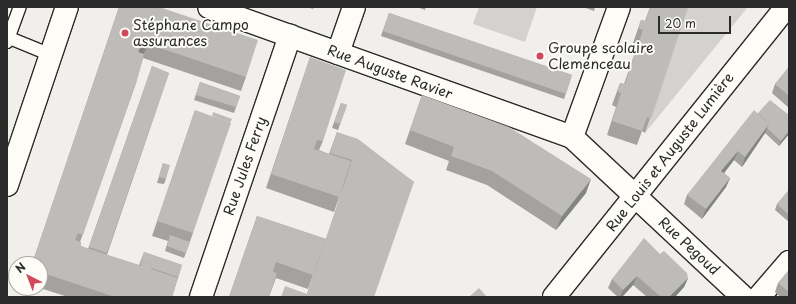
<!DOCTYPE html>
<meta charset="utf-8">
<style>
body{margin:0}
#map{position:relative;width:796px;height:304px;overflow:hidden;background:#f0efeb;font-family:"Playpen Sans",sans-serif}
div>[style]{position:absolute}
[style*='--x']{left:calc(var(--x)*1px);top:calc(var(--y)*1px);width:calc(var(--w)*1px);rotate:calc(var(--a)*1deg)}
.green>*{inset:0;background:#d3d2cf}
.roads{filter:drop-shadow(1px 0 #2b2b2b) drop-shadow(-1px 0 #2b2b2b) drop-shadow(0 1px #2b2b2b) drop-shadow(0 -1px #2b2b2b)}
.lane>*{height:12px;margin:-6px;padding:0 6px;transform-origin:6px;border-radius:6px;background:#fdfcf7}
.street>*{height:22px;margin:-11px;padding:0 11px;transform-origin:11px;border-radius:11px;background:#fdfcf7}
.secondary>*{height:22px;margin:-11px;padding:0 11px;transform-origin:11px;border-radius:11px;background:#fdfcf7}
.wall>*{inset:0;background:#a3a29e}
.shaded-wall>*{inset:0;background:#848481}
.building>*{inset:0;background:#bdbcb8}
.dots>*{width:11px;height:11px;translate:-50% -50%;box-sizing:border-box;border:2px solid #fdfcf7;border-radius:50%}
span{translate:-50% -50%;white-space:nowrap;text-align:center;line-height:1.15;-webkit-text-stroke:4px #fdfcf7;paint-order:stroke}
.poi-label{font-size:14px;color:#2b2b2b}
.left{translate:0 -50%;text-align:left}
.street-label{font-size:14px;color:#2b2b2b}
.frame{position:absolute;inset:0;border:8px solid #2b2b2b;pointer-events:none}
.north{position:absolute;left:8px;top:256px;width:40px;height:40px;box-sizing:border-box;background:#fdfcf7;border:1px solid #a9a8a5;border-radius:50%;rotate:318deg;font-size:11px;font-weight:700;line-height:16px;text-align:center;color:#2b2b2b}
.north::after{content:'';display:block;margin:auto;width:14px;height:18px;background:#d1495b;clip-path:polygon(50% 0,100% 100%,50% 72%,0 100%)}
.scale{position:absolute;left:658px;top:16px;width:73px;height:18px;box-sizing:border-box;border:2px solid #2b2b2b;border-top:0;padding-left:5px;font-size:12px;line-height:14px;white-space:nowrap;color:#2b2b2b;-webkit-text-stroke:3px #fdfcf7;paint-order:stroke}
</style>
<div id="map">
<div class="green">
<div style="clip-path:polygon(479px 7px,537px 7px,525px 42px,473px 24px)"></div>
<div style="clip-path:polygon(688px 7px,748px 7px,645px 133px)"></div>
</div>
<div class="roads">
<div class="lane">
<div style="--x:7;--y:37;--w:48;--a:22.2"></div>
<div style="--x:7;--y:42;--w:37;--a:-70"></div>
</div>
<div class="street">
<div style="--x:209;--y:7;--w:386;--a:19.7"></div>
<div style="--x:572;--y:137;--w:234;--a:43.1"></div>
<div style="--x:338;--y:53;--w:49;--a:-70.8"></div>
<div style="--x:572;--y:137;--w:138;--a:-70.1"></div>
<div style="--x:201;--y:297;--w:276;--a:-71.2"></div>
<div style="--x:554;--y:297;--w:371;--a:-51.3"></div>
<div style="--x:759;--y:297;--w:46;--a:-49.4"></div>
</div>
<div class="secondary">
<div style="--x:7;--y:185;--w:188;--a:-71.4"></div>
</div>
</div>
<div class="wall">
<div style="clip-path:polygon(119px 7px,159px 7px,246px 77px,241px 91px,143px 58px,136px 83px,80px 242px,81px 246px,88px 249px,152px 66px,169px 73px,107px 255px,139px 265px,144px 252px,182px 265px,172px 297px,68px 297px,40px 288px,40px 264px,32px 264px)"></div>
<div style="clip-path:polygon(307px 7px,314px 7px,313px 9px)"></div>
<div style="clip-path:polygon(417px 7px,426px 7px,425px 10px)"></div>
<div style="clip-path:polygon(583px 7px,595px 7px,594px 11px)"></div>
<div style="clip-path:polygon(650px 7px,688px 7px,645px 133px,642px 131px,637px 145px,607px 135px,616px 107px,612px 105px,620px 83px,624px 84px,638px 44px,633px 43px,641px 20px,645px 21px)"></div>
<div style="clip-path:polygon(389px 13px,572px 75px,564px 99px,381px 36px)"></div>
<div style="clip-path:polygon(310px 57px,323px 141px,319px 150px,329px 154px,337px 132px,414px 182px,307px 294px,318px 261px,308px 289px,276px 278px,269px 297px,229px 297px,257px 216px,326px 239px,335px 212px,345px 180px,334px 212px,266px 188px)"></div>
<div style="clip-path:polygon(789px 67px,789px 108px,772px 93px,775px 84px)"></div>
<div style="clip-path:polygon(200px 82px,240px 96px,234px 113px,194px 100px)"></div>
<div style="clip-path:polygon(422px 95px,586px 193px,556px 230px,487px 185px,446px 170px,449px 161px,405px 144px)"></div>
<div style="clip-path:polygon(341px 103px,347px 105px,338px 130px,332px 128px)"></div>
<div style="clip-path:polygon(195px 110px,193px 233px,184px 258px,165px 251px,168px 241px,152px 236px)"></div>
<div style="clip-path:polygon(758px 113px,789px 134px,779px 146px,765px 133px,742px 167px,734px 160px,724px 173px,730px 178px,726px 187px,702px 219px,684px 204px,687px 195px)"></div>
<div style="clip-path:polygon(163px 163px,166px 179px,164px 184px,157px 183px)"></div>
<div style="clip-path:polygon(789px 190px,789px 222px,775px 210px,777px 204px)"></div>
<div style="clip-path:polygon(660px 254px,688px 278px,684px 287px,675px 297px,647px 297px,633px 285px,622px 297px,618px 297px,608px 288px,612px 279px)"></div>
<div style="clip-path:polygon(789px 270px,789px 297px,780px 297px,775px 292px,778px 283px)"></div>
</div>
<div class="shaded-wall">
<div style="clip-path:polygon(148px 44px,142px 58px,136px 59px,141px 45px)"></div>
<div style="clip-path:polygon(769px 124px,765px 133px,742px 167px,745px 157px)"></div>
<div style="clip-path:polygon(789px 131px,789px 134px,779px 146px,781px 141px)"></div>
<div style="clip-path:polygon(738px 151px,734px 160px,718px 181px,721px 171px)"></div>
<div style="clip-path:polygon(730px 178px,726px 187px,702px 219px,706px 209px)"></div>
<div style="clip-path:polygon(591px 179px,586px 193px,556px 230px,562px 216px)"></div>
<div style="clip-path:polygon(637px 276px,633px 285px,622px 297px,620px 297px,623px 290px)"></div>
<div style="clip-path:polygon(688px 278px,684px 287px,675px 297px,669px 297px)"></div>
</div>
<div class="building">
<div style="clip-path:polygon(119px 7px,159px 7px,258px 40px,246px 77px,148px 44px,141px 45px,138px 52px,144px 54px,136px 83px,83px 235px,78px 233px,75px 240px,81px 242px,81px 246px,141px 266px,142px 261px,152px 264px,151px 269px,178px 278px,172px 297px,115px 297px,40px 272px,40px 264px,32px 264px)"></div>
<div style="clip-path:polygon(650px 7px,688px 7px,651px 119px,647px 117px,642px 131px,612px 121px,621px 93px,617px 91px,620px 83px,625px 84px,643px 30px,638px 28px,641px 20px,646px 21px)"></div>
<div style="clip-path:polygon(389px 13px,572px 75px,566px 94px,383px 31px)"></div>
<div style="clip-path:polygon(310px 57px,346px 70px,323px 141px,317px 140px,314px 149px,351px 161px,339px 197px,271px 174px)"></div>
<div style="clip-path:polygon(152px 66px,169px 73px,107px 253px,89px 247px)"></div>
<div style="clip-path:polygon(789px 67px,789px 96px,775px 84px)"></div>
<div style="clip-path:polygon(200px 82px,240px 96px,236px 107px,196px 95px)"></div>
<div style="clip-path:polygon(422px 95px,509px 127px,591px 179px,562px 216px,492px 171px,451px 156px,454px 147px,410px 130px)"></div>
<div style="clip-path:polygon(770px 100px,789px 115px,789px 131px,781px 141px,767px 128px,769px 124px,758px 113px)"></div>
<div style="clip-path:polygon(341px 103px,347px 105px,340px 124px,334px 122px)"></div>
<div style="clip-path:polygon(195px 110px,231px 123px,193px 233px,157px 221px)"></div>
<div style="clip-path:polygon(754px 110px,769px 124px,745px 157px,738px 151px,721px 171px,730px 178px,706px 209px,687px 195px)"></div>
<div style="clip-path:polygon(213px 112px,232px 119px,230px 123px,212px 116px)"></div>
<div style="clip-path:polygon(337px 132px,358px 139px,414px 182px,374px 297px,281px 297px,285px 286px,307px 294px,337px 206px,352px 160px,330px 153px)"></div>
<div style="clip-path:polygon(163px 163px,170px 165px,166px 179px,159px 177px)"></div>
<div style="clip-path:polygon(789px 190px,789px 215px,777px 204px)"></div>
<div style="clip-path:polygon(257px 216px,326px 239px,313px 275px,276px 262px,273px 272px,277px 273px,269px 297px,229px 297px)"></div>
<div style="clip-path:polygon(170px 235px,190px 242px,186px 253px,167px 246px)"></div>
<div style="clip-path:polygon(644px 238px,660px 254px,664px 251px,687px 273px,688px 278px,669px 297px,661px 297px,637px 276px,623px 290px,612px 279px)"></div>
<div style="clip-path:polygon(144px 252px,182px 265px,178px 277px,151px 268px,152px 264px,142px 261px,141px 265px,140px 264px)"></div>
<div style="clip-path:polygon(789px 270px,789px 292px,778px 283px)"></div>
<div style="clip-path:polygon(479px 288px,487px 297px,469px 297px)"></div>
</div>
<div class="dots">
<div style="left:125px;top:33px;background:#d1495b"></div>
<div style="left:540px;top:56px;background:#d1495b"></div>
</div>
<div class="poi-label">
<span class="left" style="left:133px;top:33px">Stéphane Campo<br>assurances</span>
<span class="left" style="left:548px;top:56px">Groupe scolaire<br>Clemenceau</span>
</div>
<div class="street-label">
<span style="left:390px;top:72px;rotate:20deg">Rue Auguste Ravier</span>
<span style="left:670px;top:152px;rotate:-52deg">Rue Louis et Auguste Lumière</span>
<span style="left:245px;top:166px;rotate:-71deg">Rue Jules Ferry</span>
<span style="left:689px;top:246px;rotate:43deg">Rue Pegoud</span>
</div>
<div class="frame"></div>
<div class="north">N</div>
<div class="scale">20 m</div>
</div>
